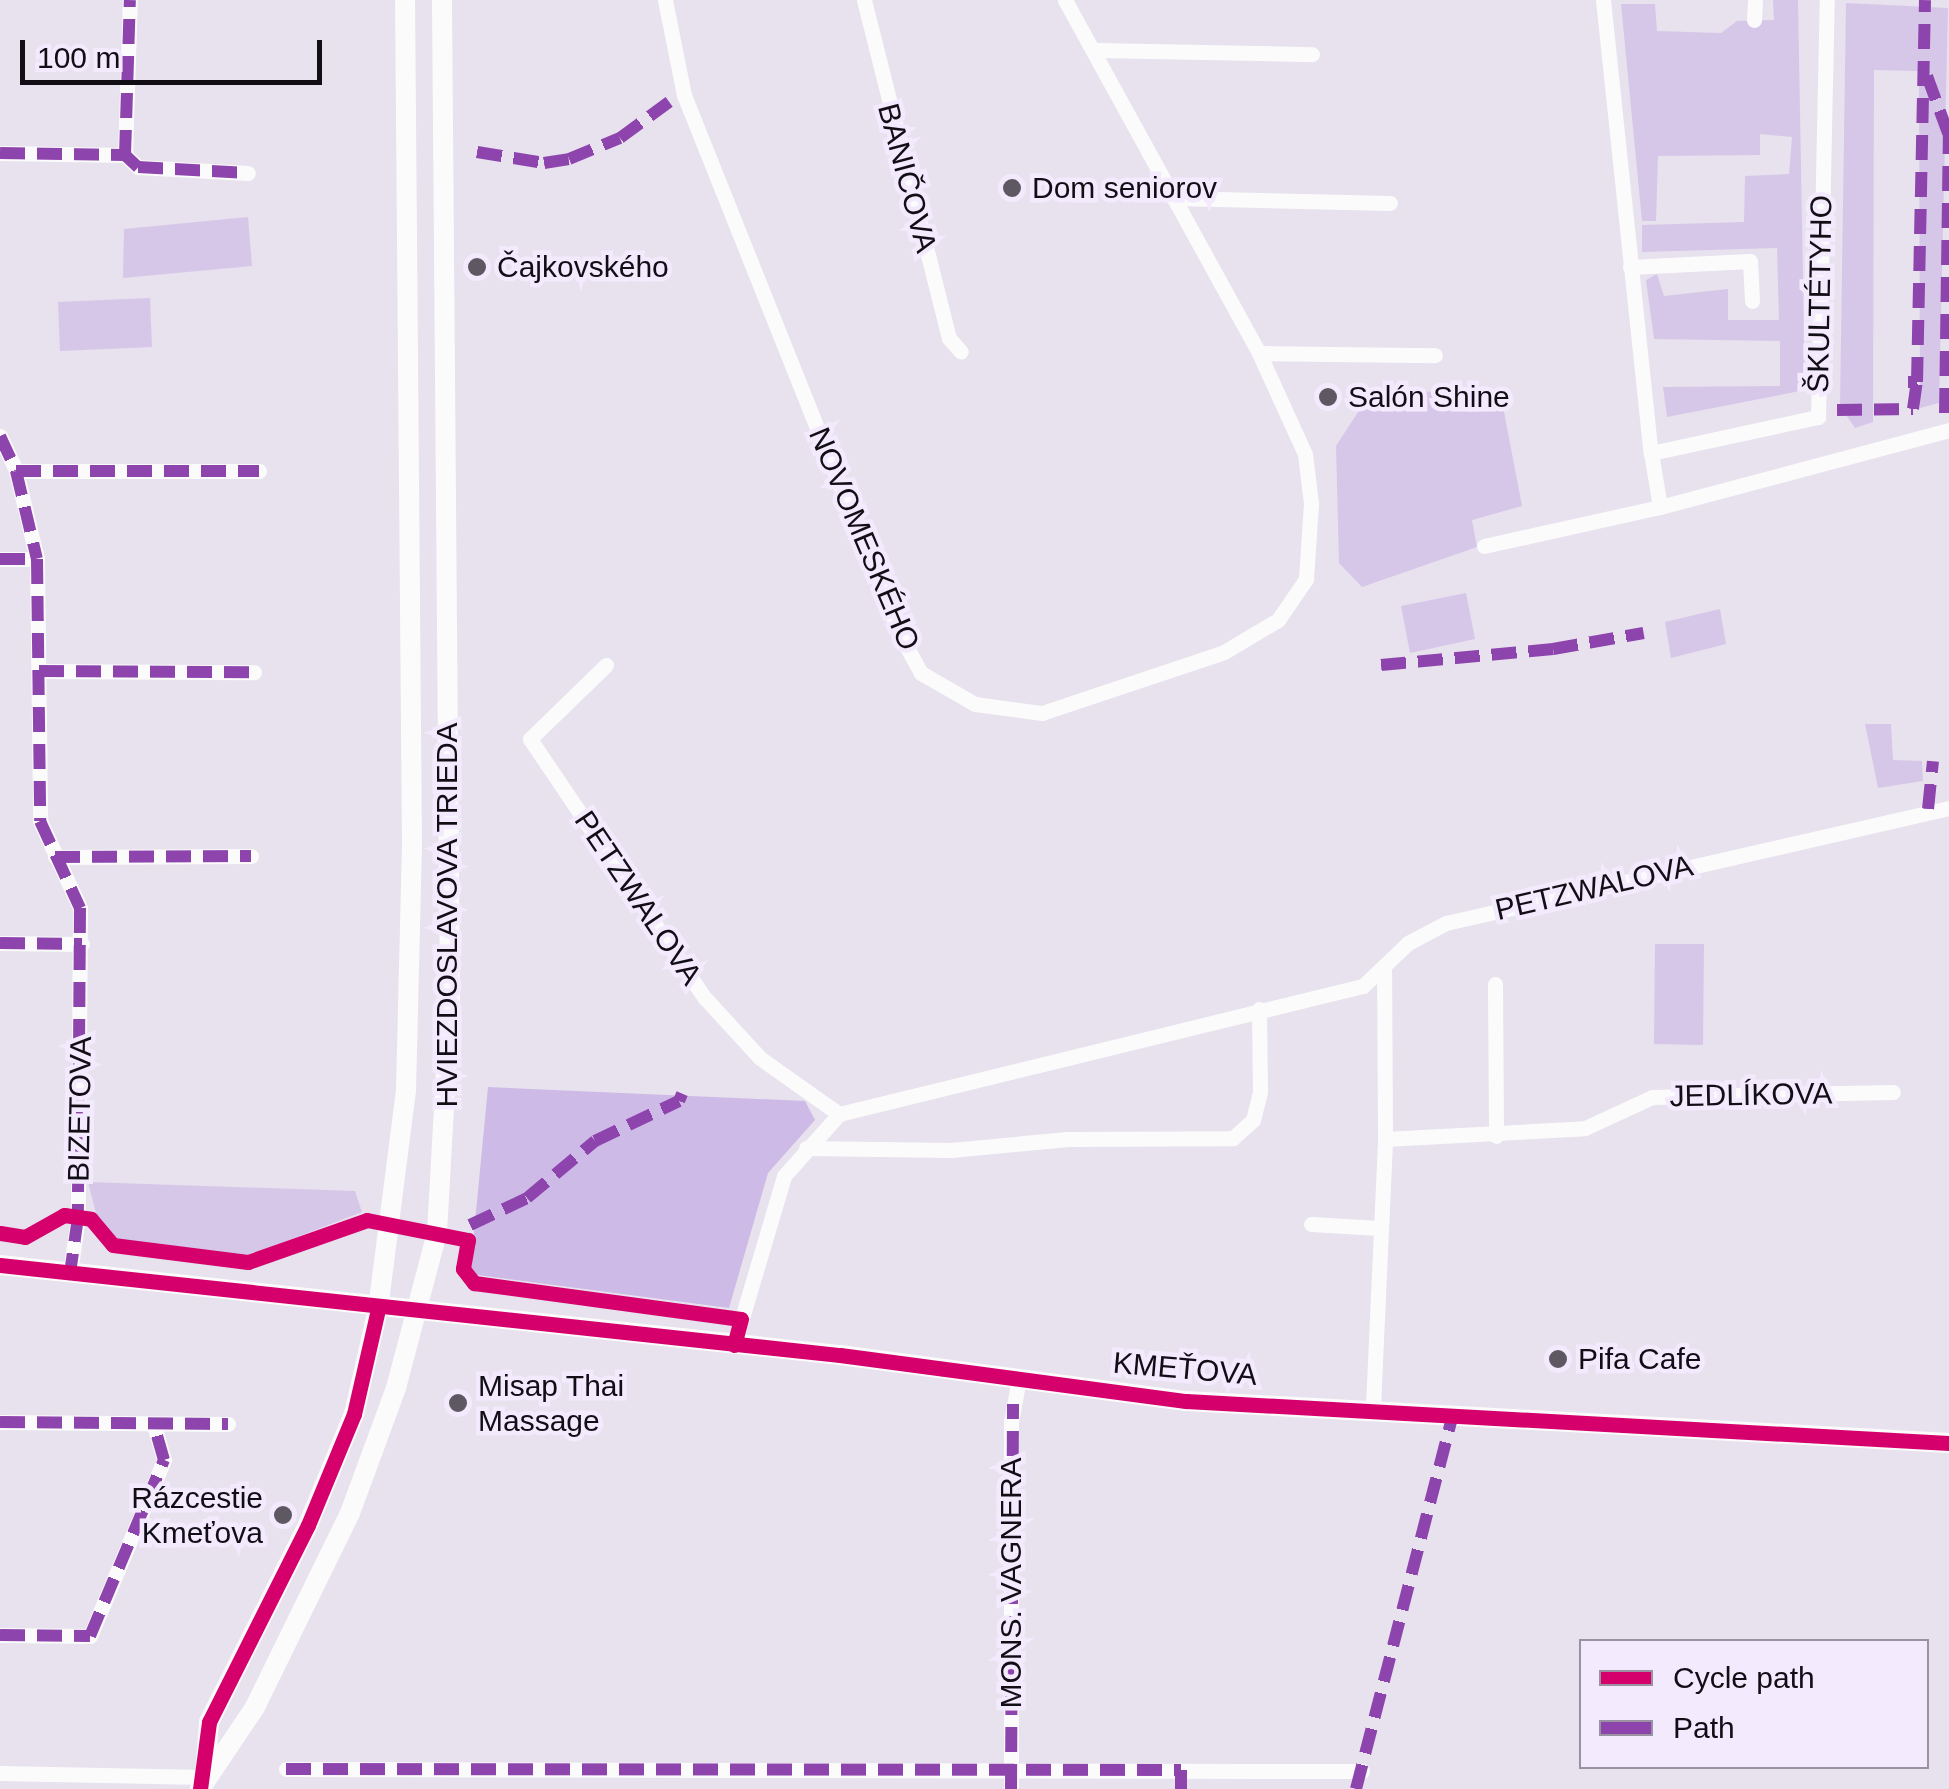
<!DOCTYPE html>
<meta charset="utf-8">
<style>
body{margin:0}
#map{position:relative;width:1949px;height:1789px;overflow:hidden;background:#e7e2ee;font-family:Helvetica,sans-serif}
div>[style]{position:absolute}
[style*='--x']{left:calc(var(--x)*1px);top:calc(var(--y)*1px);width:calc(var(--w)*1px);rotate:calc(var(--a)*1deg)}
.green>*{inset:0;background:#d6c7e9}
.forest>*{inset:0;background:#cebae6}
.minor>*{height:15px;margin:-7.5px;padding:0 7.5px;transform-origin:7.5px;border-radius:7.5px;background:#fbfbfc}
.tertiary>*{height:20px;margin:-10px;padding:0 10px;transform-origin:10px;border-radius:10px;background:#fbfbfc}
.quiet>*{height:12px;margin-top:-6px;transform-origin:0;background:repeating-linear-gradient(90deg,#8e44ad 0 25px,transparent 0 37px)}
.cycleway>*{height:15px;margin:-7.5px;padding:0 7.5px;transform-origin:7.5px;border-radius:7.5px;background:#d6006c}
.dots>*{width:28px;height:28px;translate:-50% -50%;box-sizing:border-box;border:5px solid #f3eafe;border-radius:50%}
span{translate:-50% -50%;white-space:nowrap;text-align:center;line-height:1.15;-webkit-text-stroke:9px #f3eafe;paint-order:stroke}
.street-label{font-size:30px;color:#120e16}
.poi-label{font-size:30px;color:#120e16}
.left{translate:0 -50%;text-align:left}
.right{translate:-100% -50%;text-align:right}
.legend{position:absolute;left:1579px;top:1639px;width:350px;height:130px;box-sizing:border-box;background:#f3eafe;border:2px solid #9992a1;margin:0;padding:12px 18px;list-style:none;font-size:30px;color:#120e16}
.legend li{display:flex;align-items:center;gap:20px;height:50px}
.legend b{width:50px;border:2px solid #9992a1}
.scale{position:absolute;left:20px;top:40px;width:302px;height:45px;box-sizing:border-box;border:5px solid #120e16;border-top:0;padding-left:12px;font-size:30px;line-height:35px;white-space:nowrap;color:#120e16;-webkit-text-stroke:8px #f3eafe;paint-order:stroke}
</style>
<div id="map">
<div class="green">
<div style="clip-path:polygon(1773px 0,1798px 0,1805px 390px,1667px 417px,1663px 387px,1780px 386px,1780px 341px,1654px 339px,1646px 280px,1657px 274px,1664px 296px,1728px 289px,1728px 320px,1779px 320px,1777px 248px,1642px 252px,1642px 225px,1744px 222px,1745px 176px,1789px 174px,1792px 137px,1760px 134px,1760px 155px,1658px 156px,1656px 221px,1642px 221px,1621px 4px,1655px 4px,1657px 31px,1721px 33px,1737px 21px,1774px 20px)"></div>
<div style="clip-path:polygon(1846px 3px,1948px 8px,1939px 403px,1920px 408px,1919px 71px,1874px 70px,1873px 422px,1855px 428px,1840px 406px)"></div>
<div style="clip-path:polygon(248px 217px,252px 266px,123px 278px,124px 229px)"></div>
<div style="clip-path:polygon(150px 298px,152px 347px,60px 351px,58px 302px)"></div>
<div style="clip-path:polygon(1500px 391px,1522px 506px,1472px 520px,1477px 547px,1362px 587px,1339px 563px,1336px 446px,1371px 392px)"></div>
<div style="clip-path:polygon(1466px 593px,1475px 639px,1410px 653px,1401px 606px)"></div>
<div style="clip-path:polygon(1720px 609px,1726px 644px,1671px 658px,1665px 622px)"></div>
<div style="clip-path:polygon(1865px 724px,1891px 724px,1893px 760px,1922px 761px,1923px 781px,1878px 788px)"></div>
<div style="clip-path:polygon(1655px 944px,1704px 944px,1703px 1045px,1654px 1044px)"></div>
<div style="clip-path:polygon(88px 1182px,355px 1191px,362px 1212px,250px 1255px,221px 1252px,115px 1239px,98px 1221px)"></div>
</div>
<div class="forest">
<div style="clip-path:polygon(488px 1087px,805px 1101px,815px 1120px,768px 1173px,729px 1308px,470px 1274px)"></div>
</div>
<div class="minor">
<div style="--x:665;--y:0;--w:97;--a:78.7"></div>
<div style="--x:684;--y:95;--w:579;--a:68.22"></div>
<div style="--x:899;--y:633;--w:46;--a:61.2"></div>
<div style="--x:921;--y:673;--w:62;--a:29.9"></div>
<div style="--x:975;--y:704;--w:68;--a:7.7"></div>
<div style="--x:1042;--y:713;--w:192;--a:-18.5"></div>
<div style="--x:1224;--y:652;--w:63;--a:-30.7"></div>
<div style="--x:1278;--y:620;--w:50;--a:-55.7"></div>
<div style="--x:1306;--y:579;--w:76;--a:-86.2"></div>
<div style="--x:1311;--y:503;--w:49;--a:-97"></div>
<div style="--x:1305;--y:454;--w:111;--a:-114.5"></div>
<div style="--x:1259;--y:353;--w:403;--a:-118.8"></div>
<div style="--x:864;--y:0;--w:349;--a:75.9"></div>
<div style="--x:949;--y:338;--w:18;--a:49"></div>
<div style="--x:1603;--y:0;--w:456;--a:84"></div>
<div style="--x:1651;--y:453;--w:171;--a:-12.2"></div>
<div style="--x:1818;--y:417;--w:417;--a:-88.8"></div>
<div style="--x:1754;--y:20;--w:20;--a:-87"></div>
<div style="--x:1096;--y:50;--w:216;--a:1.1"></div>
<div style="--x:0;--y:153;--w:125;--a:0.9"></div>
<div style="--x:125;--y:155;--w:155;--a:-88.2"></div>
<div style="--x:125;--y:155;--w:18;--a:43"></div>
<div style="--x:138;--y:167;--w:110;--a:3.1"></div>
<div style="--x:1173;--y:198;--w:217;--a:1.3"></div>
<div style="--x:1630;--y:267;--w:120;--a:-2.9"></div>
<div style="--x:1750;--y:261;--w:40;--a:87.1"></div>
<div style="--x:1259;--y:353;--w:176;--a:0.7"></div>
<div style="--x:0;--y:436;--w:38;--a:65"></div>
<div style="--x:16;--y:471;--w:90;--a:76.6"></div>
<div style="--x:37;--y:559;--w:262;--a:89.3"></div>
<div style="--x:40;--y:821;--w:96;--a:65.3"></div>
<div style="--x:80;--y:908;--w:309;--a:90.4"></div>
<div style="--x:78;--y:1217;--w:57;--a:98.1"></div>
<div style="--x:1651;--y:453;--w:55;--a:80.5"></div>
<div style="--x:1660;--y:507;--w:299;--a:-14.9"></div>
<div style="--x:16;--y:471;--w:243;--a:0"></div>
<div style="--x:1484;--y:546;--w:180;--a:-12.5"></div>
<div style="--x:0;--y:559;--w:37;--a:0"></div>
<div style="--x:606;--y:665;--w:106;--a:135.8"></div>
<div style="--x:530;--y:739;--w:313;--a:56"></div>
<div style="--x:705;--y:998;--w:81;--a:47.5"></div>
<div style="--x:760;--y:1058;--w:97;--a:35.3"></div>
<div style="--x:39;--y:671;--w:215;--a:0.3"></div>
<div style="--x:55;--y:857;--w:196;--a:-0.3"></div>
<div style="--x:0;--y:943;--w:82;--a:0.7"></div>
<div style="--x:1495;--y:984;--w:152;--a:89.6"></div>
<div style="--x:1385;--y:1139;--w:200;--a:-3.1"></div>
<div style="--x:1585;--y:1128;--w:74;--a:-24.8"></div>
<div style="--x:1652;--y:1097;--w:241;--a:-1.2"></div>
<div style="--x:806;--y:1148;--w:145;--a:0.8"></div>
<div style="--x:951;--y:1150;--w:117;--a:-5.4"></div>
<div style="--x:1067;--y:1139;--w:166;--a:-0.3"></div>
<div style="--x:1233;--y:1138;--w:27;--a:-42"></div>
<div style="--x:1253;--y:1120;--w:30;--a:-76"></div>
<div style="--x:1260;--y:1091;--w:82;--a:-90.7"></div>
<div style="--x:1311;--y:1224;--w:68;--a:3.4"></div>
<div style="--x:734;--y:1345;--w:176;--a:-73.5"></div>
<div style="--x:784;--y:1176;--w:83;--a:-48.4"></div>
<div style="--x:839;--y:1114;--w:539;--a:-13.73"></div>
<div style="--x:1363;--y:986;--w:62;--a:-43.7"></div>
<div style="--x:1408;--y:943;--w:43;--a:-27.8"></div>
<div style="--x:1446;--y:923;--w:516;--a:-12.88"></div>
<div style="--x:1373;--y:1406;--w:267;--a:-87.4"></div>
<div style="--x:1385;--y:1139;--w:167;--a:-90.3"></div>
<div style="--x:0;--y:1422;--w:228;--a:0.5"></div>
<div style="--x:0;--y:1635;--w:90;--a:0.6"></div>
<div style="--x:90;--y:1636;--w:191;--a:-67.2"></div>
<div style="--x:164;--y:1460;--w:36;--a:-106"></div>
<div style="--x:286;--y:1769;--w:1076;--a:0.11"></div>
<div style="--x:0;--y:1773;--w:205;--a:1.1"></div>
<div style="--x:1011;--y:1789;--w:367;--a:-90"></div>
<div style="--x:1011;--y:1422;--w:44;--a:-79.5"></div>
</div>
<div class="tertiary">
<div style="--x:0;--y:1265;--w:845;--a:6.12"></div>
<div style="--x:840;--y:1355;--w:349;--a:7.6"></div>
<div style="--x:1186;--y:1401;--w:764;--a:3.15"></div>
<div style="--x:205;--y:1775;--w:53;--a:-85.7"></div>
<div style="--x:209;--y:1722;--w:220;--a:-63.3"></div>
<div style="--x:308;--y:1525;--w:120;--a:-67.5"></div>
<div style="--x:354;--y:1414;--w:108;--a:-77.1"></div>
<div style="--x:378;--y:1309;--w:221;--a:-82.7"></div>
<div style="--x:406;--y:1090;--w:241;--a:-88.6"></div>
<div style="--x:412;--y:849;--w:849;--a:-90.47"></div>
<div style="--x:200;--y:1789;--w:99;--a:-56.1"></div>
<div style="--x:255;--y:1707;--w:216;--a:-63.9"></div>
<div style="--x:350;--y:1513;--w:133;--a:-69.8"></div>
<div style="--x:396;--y:1388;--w:160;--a:-75.2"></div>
<div style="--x:437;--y:1233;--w:234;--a:-86.8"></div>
<div style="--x:450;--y:999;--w:999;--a:-90.46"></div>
</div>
<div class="quiet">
<div style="--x:1927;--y:76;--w:61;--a:69.8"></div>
<div style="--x:477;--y:152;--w:68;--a:9.3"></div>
<div style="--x:544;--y:163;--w:25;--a:-9"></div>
<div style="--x:569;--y:159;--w:55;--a:-22.4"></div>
<div style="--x:620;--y:138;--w:61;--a:-36.3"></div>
<div style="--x:0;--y:153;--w:125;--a:0.9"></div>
<div style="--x:125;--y:155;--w:155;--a:-88.2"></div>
<div style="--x:125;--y:155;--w:18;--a:43"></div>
<div style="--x:138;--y:167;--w:110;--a:3.1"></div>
<div style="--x:1908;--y:382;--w:9;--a:0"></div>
<div style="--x:1917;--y:382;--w:382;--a:-88.8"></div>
<div style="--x:1837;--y:410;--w:76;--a:-0.8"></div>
<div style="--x:1913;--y:409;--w:27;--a:-82"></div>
<div style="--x:1945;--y:413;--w:281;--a:-89.2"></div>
<div style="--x:0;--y:436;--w:38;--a:65"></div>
<div style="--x:16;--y:471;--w:90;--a:76.6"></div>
<div style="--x:37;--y:559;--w:262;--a:89.3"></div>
<div style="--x:40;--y:821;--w:96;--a:65.3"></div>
<div style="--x:80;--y:908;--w:309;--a:90.4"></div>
<div style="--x:78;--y:1217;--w:57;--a:98.1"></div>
<div style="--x:16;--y:471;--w:243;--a:0"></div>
<div style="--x:0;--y:559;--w:37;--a:0"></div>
<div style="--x:1381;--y:665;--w:173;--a:-5.3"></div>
<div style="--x:1553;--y:649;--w:92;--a:-10"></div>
<div style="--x:39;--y:671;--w:215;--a:0.3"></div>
<div style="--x:1928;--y:809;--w:48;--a:-84.1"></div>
<div style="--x:55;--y:857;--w:196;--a:-0.3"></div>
<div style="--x:0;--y:943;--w:82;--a:0.7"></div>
<div style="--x:470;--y:1225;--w:63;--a:-25.3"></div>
<div style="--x:527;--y:1198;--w:89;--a:-40"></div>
<div style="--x:595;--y:1141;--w:93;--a:-25.5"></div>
<div style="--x:679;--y:1101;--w:8;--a:-67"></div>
<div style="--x:0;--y:1422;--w:228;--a:0.5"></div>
<div style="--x:0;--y:1635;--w:90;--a:0.6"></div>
<div style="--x:90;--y:1636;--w:191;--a:-67.2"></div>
<div style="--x:164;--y:1460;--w:36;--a:-106"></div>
<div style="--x:286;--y:1769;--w:895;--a:0.06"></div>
<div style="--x:1181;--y:1770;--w:19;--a:90"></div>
<div style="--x:1011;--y:1789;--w:385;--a:-89.7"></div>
<div style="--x:1356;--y:1789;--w:390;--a:-75.5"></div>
</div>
<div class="cycleway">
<div style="--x:0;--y:1233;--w:25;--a:9"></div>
<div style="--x:25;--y:1237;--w:45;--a:-29.4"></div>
<div style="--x:64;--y:1215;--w:27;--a:8"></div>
<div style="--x:91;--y:1219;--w:34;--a:50"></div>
<div style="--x:113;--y:1245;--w:136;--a:7.2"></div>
<div style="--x:248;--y:1262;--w:126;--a:-19.4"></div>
<div style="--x:367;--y:1220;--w:103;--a:11.2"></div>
<div style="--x:468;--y:1240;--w:29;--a:100"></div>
<div style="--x:463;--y:1269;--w:18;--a:52"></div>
<div style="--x:474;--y:1283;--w:269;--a:7.7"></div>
<div style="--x:741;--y:1319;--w:27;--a:105"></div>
<div style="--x:0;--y:1265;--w:845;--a:6.12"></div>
<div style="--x:840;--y:1355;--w:349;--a:7.6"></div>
<div style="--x:1186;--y:1401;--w:764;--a:3.15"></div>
<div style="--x:200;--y:1789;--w:68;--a:-82.3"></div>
<div style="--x:209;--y:1722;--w:220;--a:-63.3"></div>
<div style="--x:308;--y:1525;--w:120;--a:-67.5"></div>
<div style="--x:354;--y:1414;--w:108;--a:-77.1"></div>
</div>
<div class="dots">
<div style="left:1012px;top:188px;background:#5d5862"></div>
<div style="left:477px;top:267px;background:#5d5862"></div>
<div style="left:1328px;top:397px;background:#5d5862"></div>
<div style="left:1558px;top:1359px;background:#5d5862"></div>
<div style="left:458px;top:1403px;background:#5d5862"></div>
<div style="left:283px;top:1515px;background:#5d5862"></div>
</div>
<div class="street-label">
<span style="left:907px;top:178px;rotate:75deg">BANIČOVA</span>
<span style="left:1820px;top:294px;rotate:-89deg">ŠKULTÉTYHO</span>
<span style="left:864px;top:539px;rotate:67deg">NOVOMESKÉHO</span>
<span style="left:1594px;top:888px;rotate:-13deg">PETZWALOVA</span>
<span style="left:638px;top:898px;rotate:56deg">PETZWALOVA</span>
<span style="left:447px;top:915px;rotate:-90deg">HVIEZDOSLAVOVA TRIEDA</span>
<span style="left:1751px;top:1095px;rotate:-1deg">JEDLÍKOVA</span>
<span style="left:80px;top:1109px;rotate:-89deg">BIZETOVA</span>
<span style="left:1185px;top:1369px;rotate:5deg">KMEŤOVA</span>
<span style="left:1011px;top:1583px;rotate:-90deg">MONS. VAGNERA</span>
</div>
<div class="poi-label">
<span class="left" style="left:1032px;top:188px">Dom seniorov</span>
<span class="left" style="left:497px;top:267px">Čajkovského</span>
<span class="left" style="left:1348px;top:397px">Salón Shine</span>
<span class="left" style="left:1578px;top:1359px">Pifa Cafe</span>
<span class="left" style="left:478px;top:1403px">Misap Thai<br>Massage</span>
<span class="right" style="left:263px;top:1515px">Rázcestie<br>Kmeťova</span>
</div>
<ul class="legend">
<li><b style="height:12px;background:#d6006c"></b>Cycle path</li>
<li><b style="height:12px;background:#8e44ad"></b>Path</li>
</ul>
<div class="scale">100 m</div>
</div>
